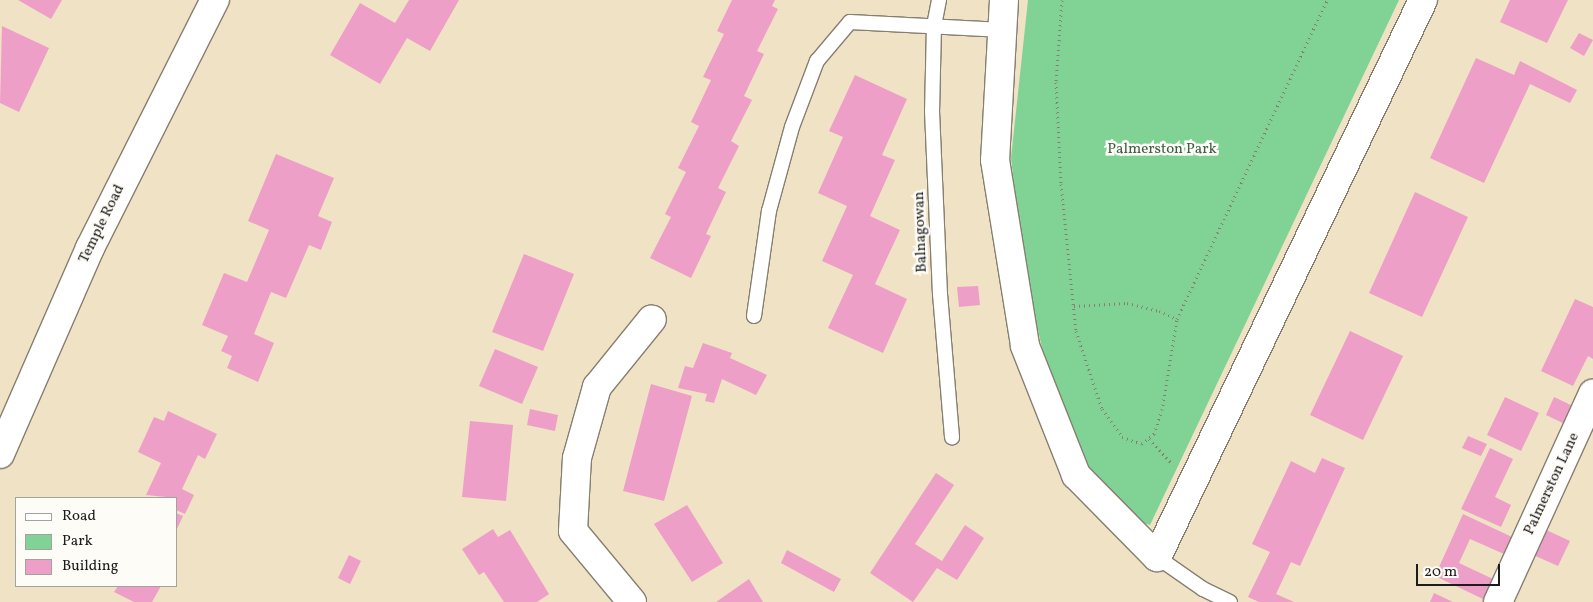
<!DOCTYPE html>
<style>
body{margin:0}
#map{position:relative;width:1593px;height:602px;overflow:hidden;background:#f0e2c5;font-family:Vollkorn,serif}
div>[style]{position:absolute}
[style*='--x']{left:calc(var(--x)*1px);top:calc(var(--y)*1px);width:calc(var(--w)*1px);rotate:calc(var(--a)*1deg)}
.green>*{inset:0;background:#81d395}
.building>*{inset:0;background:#ee9fc7}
.path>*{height:3px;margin-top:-1.5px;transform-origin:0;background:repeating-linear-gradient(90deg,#867f70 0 1px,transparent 0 5px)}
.roads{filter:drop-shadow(1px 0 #867f70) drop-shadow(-1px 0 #867f70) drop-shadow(0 1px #867f70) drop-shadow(0 -1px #867f70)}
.service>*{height:14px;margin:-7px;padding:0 7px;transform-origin:7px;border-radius:7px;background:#fff}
.minor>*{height:28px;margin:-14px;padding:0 14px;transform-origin:14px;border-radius:14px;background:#fff}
span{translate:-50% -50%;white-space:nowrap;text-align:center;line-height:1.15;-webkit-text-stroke:5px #fdfcf7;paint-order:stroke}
.park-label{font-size:15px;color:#3f5c46}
.street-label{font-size:15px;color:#1c1c1c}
.legend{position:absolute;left:15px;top:497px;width:162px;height:90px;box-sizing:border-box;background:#fdfcf7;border:1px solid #a3a29f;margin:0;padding:6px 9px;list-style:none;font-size:15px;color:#1c1c1c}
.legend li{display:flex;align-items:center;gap:10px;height:25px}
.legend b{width:25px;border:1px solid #a3a29f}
.scale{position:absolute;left:1416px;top:564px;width:84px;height:22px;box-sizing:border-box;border:2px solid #1c1c1c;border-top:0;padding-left:6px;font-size:15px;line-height:18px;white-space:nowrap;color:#1c1c1c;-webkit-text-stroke:4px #fdfcf7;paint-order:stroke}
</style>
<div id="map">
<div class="green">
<div style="clip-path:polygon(1028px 0,1399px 0,1150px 525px,1132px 520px,1082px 467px,1043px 352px,1023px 264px,1011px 158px)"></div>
</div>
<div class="building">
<div style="clip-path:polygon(18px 0,62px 0,51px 19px)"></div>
<div style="clip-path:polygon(409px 0,459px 0,430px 51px,407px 38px,380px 84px,330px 55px,360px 3px,395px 23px)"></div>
<div style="clip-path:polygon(732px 0,775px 0,772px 6px,778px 9px,757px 51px,764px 54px,744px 96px,752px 100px,731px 141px,739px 146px,718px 188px,726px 192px,706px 234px,711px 236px,691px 278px,650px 258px,671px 217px,665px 214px,686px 172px,678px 168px,699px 126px,691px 122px,711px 80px,703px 77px,724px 34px,717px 31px)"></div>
<div style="clip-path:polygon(1510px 0,1568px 0,1547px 43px,1500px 22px)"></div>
<div style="clip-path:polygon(2px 26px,49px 48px,19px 112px,0 103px)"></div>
<div style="clip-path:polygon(1579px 33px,1593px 40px,1584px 56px,1570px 48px)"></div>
<div style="clip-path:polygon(1476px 58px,1514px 75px,1520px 61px,1577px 90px,1570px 103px,1530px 84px,1484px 183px,1430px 158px)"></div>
<div style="clip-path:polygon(855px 75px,907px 99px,882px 155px,895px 160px,870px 216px,900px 230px,875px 284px,907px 299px,883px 353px,828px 328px,853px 275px,822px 261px,847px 206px,818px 193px,843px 137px,829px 131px)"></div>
<div style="clip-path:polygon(276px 154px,334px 178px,318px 216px,332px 222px,321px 250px,309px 245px,286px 298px,271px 292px,254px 334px,274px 343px,258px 382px,227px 368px,232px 356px,221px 351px,228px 336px,202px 325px,224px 273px,247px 282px,269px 230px,248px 221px)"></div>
<div style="clip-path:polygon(1415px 192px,1468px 217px,1422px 317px,1369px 293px)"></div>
<div style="clip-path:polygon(524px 254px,574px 274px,543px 351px,492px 332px)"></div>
<div style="clip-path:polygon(978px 286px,980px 305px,959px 307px,957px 287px)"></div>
<div style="clip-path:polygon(1575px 299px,1593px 307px,1593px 359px,1588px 356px,1573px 386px,1541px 371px)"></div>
<div style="clip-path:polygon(1350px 331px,1403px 356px,1363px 440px,1310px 415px)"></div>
<div style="clip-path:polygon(703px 343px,732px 353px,730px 358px,767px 375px,756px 395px,722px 379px,714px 403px,705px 401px,707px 394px,678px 388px,685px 366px,693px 368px)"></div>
<div style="clip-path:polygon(495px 349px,538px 367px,522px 404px,479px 386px)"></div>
<div style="clip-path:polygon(651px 384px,692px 396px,664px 501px,623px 491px)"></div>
<div style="clip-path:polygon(1505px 397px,1539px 413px,1521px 451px,1487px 435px)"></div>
<div style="clip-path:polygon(1554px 397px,1573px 406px,1565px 424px,1546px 415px)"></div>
<div style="clip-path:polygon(530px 409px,558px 415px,555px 431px,527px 425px)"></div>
<div style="clip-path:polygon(168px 411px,217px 434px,205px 459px,198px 455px,182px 489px,194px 495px,185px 514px,176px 510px,176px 498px,146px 495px,161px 463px,138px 452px,154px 417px,164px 421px)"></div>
<div style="clip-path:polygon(470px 421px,513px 425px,506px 501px,462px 497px)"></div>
<div style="clip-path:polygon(1468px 436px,1487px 444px,1481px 456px,1462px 448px)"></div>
<div style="clip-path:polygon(1490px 448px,1513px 459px,1495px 497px,1511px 505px,1501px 527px,1461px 509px)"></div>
<div style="clip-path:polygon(1322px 458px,1345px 468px,1300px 566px,1291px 562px,1276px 594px,1294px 602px,1259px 602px,1248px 597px,1270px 552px,1252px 544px,1291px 461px,1315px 473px)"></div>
<div style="clip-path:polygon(936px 473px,954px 485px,915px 544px,942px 561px,965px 525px,984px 538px,957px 580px,937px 568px,913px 602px,870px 573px)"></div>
<div style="clip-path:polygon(687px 505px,723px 563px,692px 582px,654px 524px)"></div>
<div style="clip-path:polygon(176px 513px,183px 516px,176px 531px)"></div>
<div style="clip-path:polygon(1463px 514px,1512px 537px,1504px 554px,1470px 539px,1459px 563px,1493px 579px,1483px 599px,1435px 576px)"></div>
<div style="clip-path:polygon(1542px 528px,1570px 541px,1558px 566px,1531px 554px)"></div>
<div style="clip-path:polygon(493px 529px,498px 537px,510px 530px,549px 594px,537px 602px,504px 602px,484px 572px,479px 575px,462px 549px)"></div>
<div style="clip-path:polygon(787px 550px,841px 579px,834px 592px,781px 563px)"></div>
<div style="clip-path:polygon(349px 555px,361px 561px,350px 584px,338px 578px)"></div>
<div style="clip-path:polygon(749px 579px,763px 602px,716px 602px)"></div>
<div style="clip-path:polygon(118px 586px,161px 586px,152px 602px,134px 602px,114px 592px)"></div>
<div style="clip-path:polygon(1434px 593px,1453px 602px,1430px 602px)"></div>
</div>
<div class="path">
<div style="--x:1062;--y:0;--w:82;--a:94.2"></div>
<div style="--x:1056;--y:82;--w:102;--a:87.2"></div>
<div style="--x:1061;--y:184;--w:148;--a:84.2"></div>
<div style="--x:1076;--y:331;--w:82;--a:71.6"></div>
<div style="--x:1102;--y:409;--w:34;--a:54"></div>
<div style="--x:1122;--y:437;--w:21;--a:19"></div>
<div style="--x:1142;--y:444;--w:16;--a:-40"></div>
<div style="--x:1154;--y:434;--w:25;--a:-72"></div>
<div style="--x:1162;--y:410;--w:92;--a:-80.6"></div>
<div style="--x:1177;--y:319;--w:353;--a:-64.8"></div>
<div style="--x:1074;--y:306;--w:53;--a:-3.2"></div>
<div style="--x:1127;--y:303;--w:33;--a:14"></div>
<div style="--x:1159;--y:311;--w:20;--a:24"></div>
<div style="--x:1149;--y:439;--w:34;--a:47"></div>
</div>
<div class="roads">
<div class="service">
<div style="--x:939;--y:0;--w:25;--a:101"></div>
<div style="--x:934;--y:25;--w:86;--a:91.3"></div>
<div style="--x:932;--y:111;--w:183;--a:87.5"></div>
<div style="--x:940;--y:294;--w:144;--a:85.2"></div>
<div style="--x:754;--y:316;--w:106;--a:-81.9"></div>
<div style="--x:769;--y:211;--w:87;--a:-74.7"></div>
<div style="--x:792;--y:127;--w:71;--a:-69.3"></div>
<div style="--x:817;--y:61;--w:51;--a:-49.8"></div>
<div style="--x:850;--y:22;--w:153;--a:3"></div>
<div style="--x:1157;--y:557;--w:56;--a:34.8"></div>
<div style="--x:1203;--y:589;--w:30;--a:26"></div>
</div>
<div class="minor">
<div style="--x:1004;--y:0;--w:160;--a:93.2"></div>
<div style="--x:995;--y:160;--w:188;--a:80.8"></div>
<div style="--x:1025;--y:346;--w:139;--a:68.4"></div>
<div style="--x:1076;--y:475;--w:115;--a:45.4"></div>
<div style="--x:1157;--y:557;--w:617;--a:-64.47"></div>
<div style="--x:0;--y:454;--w:225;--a:-66.4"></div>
<div style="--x:90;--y:248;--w:278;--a:-63.3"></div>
<div style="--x:632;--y:602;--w:92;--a:-129.7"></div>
<div style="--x:573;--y:531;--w:73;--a:-86.9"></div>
<div style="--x:577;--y:458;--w:74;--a:-74.3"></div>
<div style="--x:597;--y:387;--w:87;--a:-51"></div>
<div style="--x:1498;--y:602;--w:229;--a:-65.5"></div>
</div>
</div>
<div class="park-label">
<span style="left:1162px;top:150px">Palmerston Park</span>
</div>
<div class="street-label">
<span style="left:102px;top:224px;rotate:-64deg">Temple Road</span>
<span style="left:921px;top:232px;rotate:-92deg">Balnagowan</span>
<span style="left:1552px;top:484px;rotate:-65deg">Palmerston Lane</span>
</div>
<ul class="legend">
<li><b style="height:6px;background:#fff"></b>Road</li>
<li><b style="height:14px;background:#81d395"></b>Park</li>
<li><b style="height:14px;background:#ee9fc7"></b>Building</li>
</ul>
<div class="scale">20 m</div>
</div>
